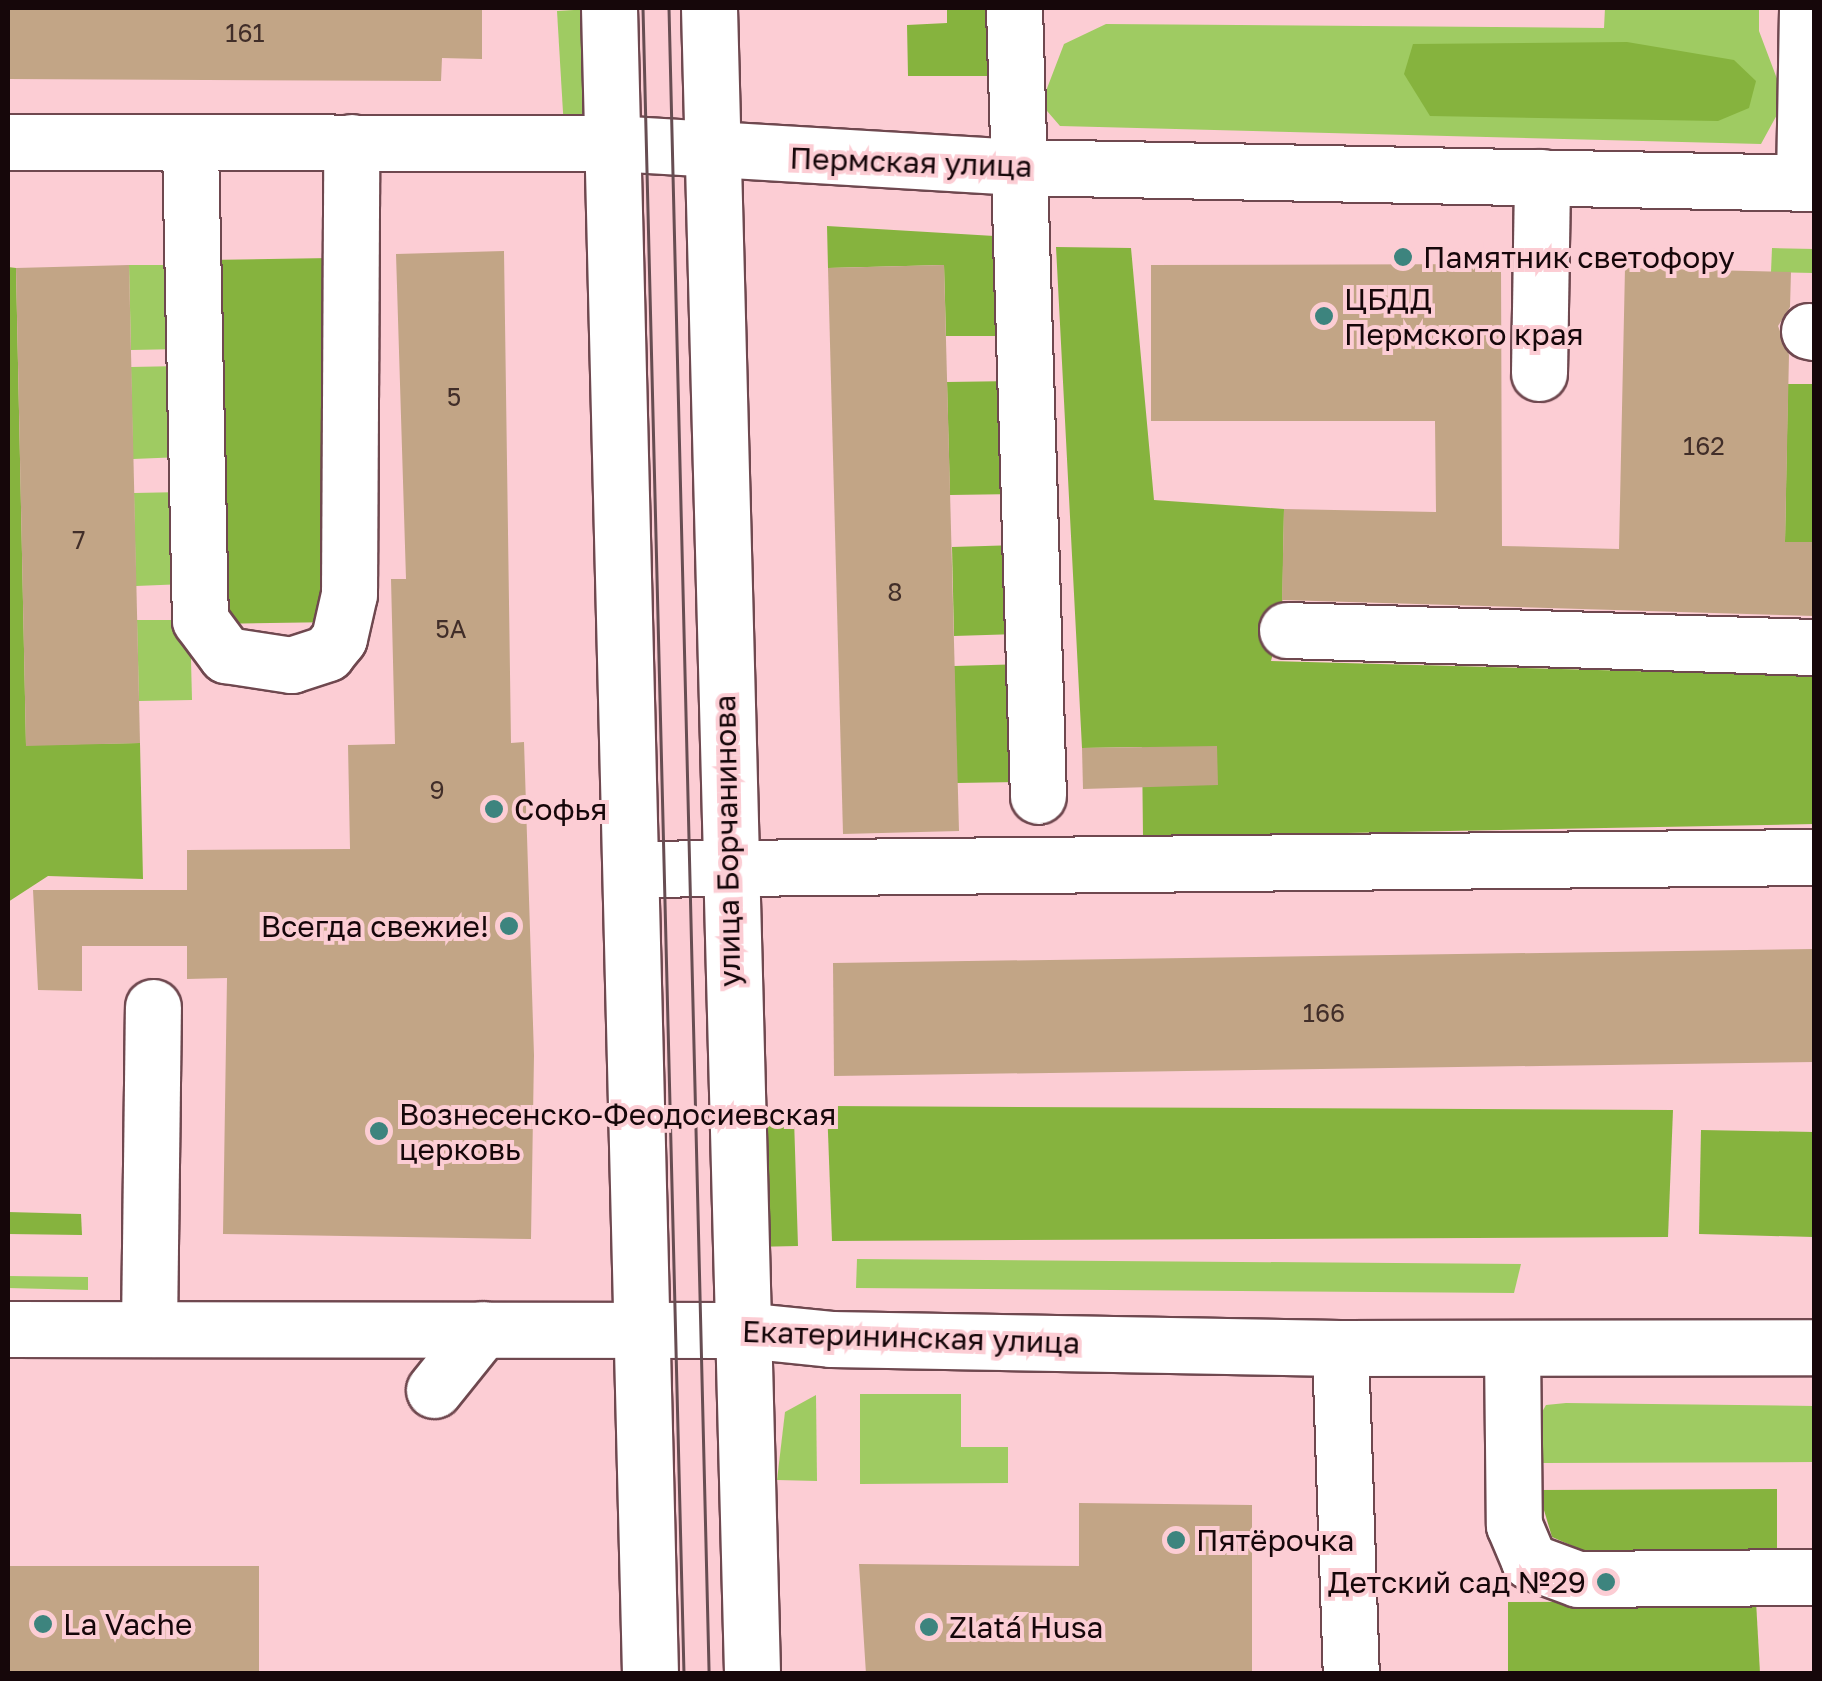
<!DOCTYPE html>
<meta charset="utf-8">
<style>
body{margin:0}
#map{position:relative;width:1822px;height:1681px;overflow:hidden;background:#fccdd4;font-family:"Golos Text",sans-serif}
div>[style]{position:absolute}
[style*='--x']{left:calc(var(--x)*1px);top:calc(var(--y)*1px);width:calc(var(--w)*1px);rotate:calc(var(--a)*1deg)}
.green>*{inset:0;background:#9fcb62}
.forest>*{inset:0;background:#86b33e}
.building>*{inset:0;background:#c2a586}
.roads{filter:drop-shadow(2px 0 #6f484f) drop-shadow(-2px 0 #6f484f) drop-shadow(0 2px #6f484f) drop-shadow(0 -2px #6f484f)}
.minor>*{height:55px;margin:-27.5px;padding:0 27.5px;transform-origin:27.5px;border-radius:27.5px;background:#fff}
.major>*{height:55px;margin:-27.5px;padding:0 27.5px;transform-origin:27.5px;border-radius:27.5px;background:#fff}
.tram>*{height:2.5px;margin:-1.25px;padding:0 1.25px;transform-origin:1.25px;border-radius:1.25px;background:#674d52}
.dots>*{width:28px;height:28px;translate:-50% -50%;box-sizing:border-box;border:5px solid #fccdd4;border-radius:50%}
span{translate:-50% -50%;white-space:nowrap;text-align:center;line-height:1.15;-webkit-text-stroke:8px #fccdd4;paint-order:stroke}
.number-label{font-size:25px;color:#412e29}
.number-label span{-webkit-text-stroke-width:0}
.street-label{font-size:30px;color:#16070a}
.poi-label{font-size:30px;color:#16070a}
.left{translate:0 -50%;text-align:left}
.right{translate:-100% -50%;text-align:right}
.frame{position:absolute;inset:0;border:10px solid #16070a;pointer-events:none}
</style>
<div id="map">
<div class="green">
<div style="clip-path:polygon(1605px 8px,1759px 8px,1759px 31px,1785px 100px,1761px 144px,1060px 126px,1041px 104px,1064px 44px,1106px 24px,1604px 28px)"></div>
<div style="clip-path:polygon(591px 9px,593px 110px,564px 129px,557px 11px)"></div>
<div style="clip-path:polygon(1772px 248px,1814px 249px,1814px 273px,1771px 272px)"></div>
<div style="clip-path:polygon(129px 265px,182px 265px,182px 349px,131px 350px)"></div>
<div style="clip-path:polygon(181px 366px,182px 457px,133px 459px,131px 367px)"></div>
<div style="clip-path:polygon(184px 492px,185px 584px,136px 586px,134px 493px)"></div>
<div style="clip-path:polygon(137px 620px,190px 620px,192px 700px,139px 701px)"></div>
<div style="clip-path:polygon(857px 1259px,1521px 1264px,1514px 1293px,856px 1288px)"></div>
<div style="clip-path:polygon(8px 1276px,88px 1277px,88px 1290px,8px 1288px)"></div>
<div style="clip-path:polygon(860px 1394px,961px 1394px,961px 1447px,1008px 1447px,1008px 1483px,860px 1484px)"></div>
<div style="clip-path:polygon(816px 1395px,817px 1481px,777px 1480px,785px 1412px)"></div>
<div style="clip-path:polygon(1566px 1403px,1814px 1406px,1814px 1462px,1543px 1463px,1542px 1412px,1546px 1405px)"></div>
</div>
<div class="forest">
<div style="clip-path:polygon(947px 8px,996px 8px,998px 76px,908px 76px,907px 25px,947px 23px)"></div>
<div style="clip-path:polygon(1627px 42px,1734px 60px,1756px 81px,1749px 108px,1718px 121px,1430px 116px,1404px 74px,1413px 44px)"></div>
<div style="clip-path:polygon(827px 226px,1011px 237px,1015px 336px,946px 336px,944px 265px,828px 268px)"></div>
<div style="clip-path:polygon(1056px 247px,1131px 248px,1154px 500px,1284px 509px,1282px 619px,1271px 661px,1814px 676px,1814px 824px,1143px 837px,1142px 747px,1082px 748px)"></div>
<div style="clip-path:polygon(331px 258px,337px 622px,213px 624px,207px 260px)"></div>
<div style="clip-path:polygon(8px 267px,16px 268px,26px 745px,140px 743px,143px 879px,48px 876px,8px 902px)"></div>
<div style="clip-path:polygon(1015px 381px,1017px 494px,950px 495px,947px 382px)"></div>
<div style="clip-path:polygon(1788px 384px,1814px 384px,1814px 542px,1785px 542px)"></div>
<div style="clip-path:polygon(1019px 545px,1020px 634px,954px 636px,952px 547px)"></div>
<div style="clip-path:polygon(1023px 664px,1026px 782px,957px 783px,954px 666px)"></div>
<div style="clip-path:polygon(827px 1106px,1673px 1110px,1668px 1237px,832px 1241px)"></div>
<div style="clip-path:polygon(794px 1119px,798px 1246px,753px 1247px,749px 1120px)"></div>
<div style="clip-path:polygon(1701px 1130px,1814px 1132px,1813px 1237px,1699px 1234px)"></div>
<div style="clip-path:polygon(8px 1212px,81px 1214px,82px 1235px,8px 1234px)"></div>
<div style="clip-path:polygon(1777px 1489px,1777px 1549px,1598px 1557px,1552px 1537px,1538px 1490px)"></div>
<div style="clip-path:polygon(1756px 1601px,1760px 1673px,1508px 1673px,1508px 1602px)"></div>
</div>
<div class="building">
<div style="clip-path:polygon(8px 8px,482px 8px,482px 59px,442px 58px,441px 81px,8px 79px)"></div>
<div style="clip-path:polygon(504px 251px,511px 743px,524px 742px,534px 1055px,531px 1239px,223px 1234px,227px 978px,187px 979px,187px 946px,82px 946px,82px 991px,38px 990px,33px 890px,187px 890px,187px 850px,350px 849px,348px 745px,395px 744px,391px 579px,406px 579px,396px 254px)"></div>
<div style="clip-path:polygon(1501px 264px,1502px 546px,1619px 549px,1625px 268px,1791px 272px,1790px 307px,1778px 326px,1789px 355px,1785px 542px,1814px 542px,1814px 616px,1282px 600px,1284px 509px,1436px 512px,1435px 421px,1151px 421px,1151px 265px)"></div>
<div style="clip-path:polygon(129px 265px,140px 743px,26px 746px,16px 268px)"></div>
<div style="clip-path:polygon(944px 265px,959px 831px,843px 834px,828px 268px)"></div>
<div style="clip-path:polygon(1217px 746px,1218px 785px,1083px 789px,1082px 748px)"></div>
<div style="clip-path:polygon(1814px 949px,1814px 1062px,834px 1076px,833px 963px)"></div>
<div style="clip-path:polygon(1079px 1503px,1252px 1505px,1252px 1674px,866px 1674px,859px 1564px,1079px 1566px)"></div>
<div style="clip-path:polygon(8px 1566px,259px 1566px,259px 1674px,8px 1674px)"></div>
</div>
<div class="roads">
<div class="minor">
<div style="--x:1014;--y:8;--w:788;--a:88.26"></div>
<div style="--x:8;--y:142;--w:605;--a:0.09"></div>
<div style="--x:613;--y:143;--w:407;--a:3.4"></div>
<div style="--x:1019;--y:167;--w:795;--a:1.15"></div>
<div style="--x:190;--y:146;--w:474;--a:88.8"></div>
<div style="--x:200;--y:620;--w:44;--a:53.4"></div>
<div style="--x:226;--y:655;--w:66;--a:8.7"></div>
<div style="--x:291;--y:665;--w:38;--a:-18"></div>
<div style="--x:327;--y:653;--w:19;--a:-51"></div>
<div style="--x:339;--y:638;--w:45;--a:-77.2"></div>
<div style="--x:349;--y:594;--w:452;--a:-89.7"></div>
<div style="--x:1804;--y:182;--w:174;--a:-89"></div>
<div style="--x:1809;--y:331;--w:5;--a:11"></div>
<div style="--x:1539;--y:373;--w:196;--a:-89.1"></div>
<div style="--x:1287;--y:630;--w:527;--a:1.85"></div>
<div style="--x:631;--y:869;--w:1183;--a:-0.58"></div>
<div style="--x:149;--y:1329;--w:322;--a:-89.3"></div>
<div style="--x:1340;--y:1348;--w:326;--a:88.1"></div>
<div style="--x:1512;--y:1348;--w:177;--a:89.4"></div>
<div style="--x:1514;--y:1525;--w:39;--a:67"></div>
<div style="--x:1529;--y:1561;--w:52;--a:20.2"></div>
<div style="--x:1578;--y:1579;--w:236;--a:-0.5"></div>
<div style="--x:434;--y:1390;--w:78;--a:-51.2"></div>
</div>
<div class="major">
<div style="--x:609;--y:8;--w:1667;--a:88.59"></div>
<div style="--x:709;--y:8;--w:1667;--a:88.52"></div>
<div style="--x:8;--y:1329;--w:735;--a:0.08"></div>
<div style="--x:743;--y:1330;--w:88;--a:5.8"></div>
<div style="--x:831;--y:1339;--w:509;--a:1.01"></div>
<div style="--x:1340;--y:1348;--w:474;--a:-0.1"></div>
</div>
</div>
<div class="tram">
<div style="--x:643;--y:8;--w:1667;--a:88.59"></div>
<div style="--x:669;--y:8;--w:1666;--a:88.62"></div>
</div>
<div class="dots">
<div style="left:1403px;top:257px;background:#3d847e"></div>
<div style="left:1324px;top:316px;background:#3d847e"></div>
<div style="left:494px;top:809px;background:#3d847e"></div>
<div style="left:509px;top:926px;background:#3d847e"></div>
<div style="left:379px;top:1131px;background:#3d847e"></div>
<div style="left:1176px;top:1540px;background:#3d847e"></div>
<div style="left:1606px;top:1582px;background:#3d847e"></div>
<div style="left:43px;top:1624px;background:#3d847e"></div>
<div style="left:929px;top:1627px;background:#3d847e"></div>
</div>
<div class="number-label">
<span style="left:245px;top:33px">161</span>
<span style="left:454px;top:397px">5</span>
<span style="left:1704px;top:446px">162</span>
<span style="left:79px;top:540px">7</span>
<span style="left:895px;top:592px">8</span>
<span style="left:451px;top:629px">5А</span>
<span style="left:437px;top:790px">9</span>
<span style="left:1324px;top:1013px">166</span>
</div>
<div class="street-label">
<span style="left:911px;top:162px;rotate:2deg">Пермская улица</span>
<span style="left:727px;top:841px;rotate:-91deg">улица Борчанинова</span>
<span style="left:911px;top:1337px;rotate:2deg">Екатерининская улица</span>
</div>
<div class="poi-label">
<span class="left" style="left:1423px;top:257px">Памятник светофору</span>
<span class="left" style="left:1344px;top:316px">ЦБДД<br>Пермского края</span>
<span class="left" style="left:514px;top:809px">Софья</span>
<span class="right" style="left:489px;top:926px">Всегда свежие!</span>
<span class="left" style="left:399px;top:1131px">Вознесенско-Феодосиевская<br>церковь</span>
<span class="left" style="left:1196px;top:1540px">Пятёрочка</span>
<span class="right" style="left:1586px;top:1582px">Детский сад №29</span>
<span class="left" style="left:63px;top:1624px">La Vache</span>
<span class="left" style="left:949px;top:1627px">Zlatá Husa</span>
</div>
<div class="frame"></div>
</div>
